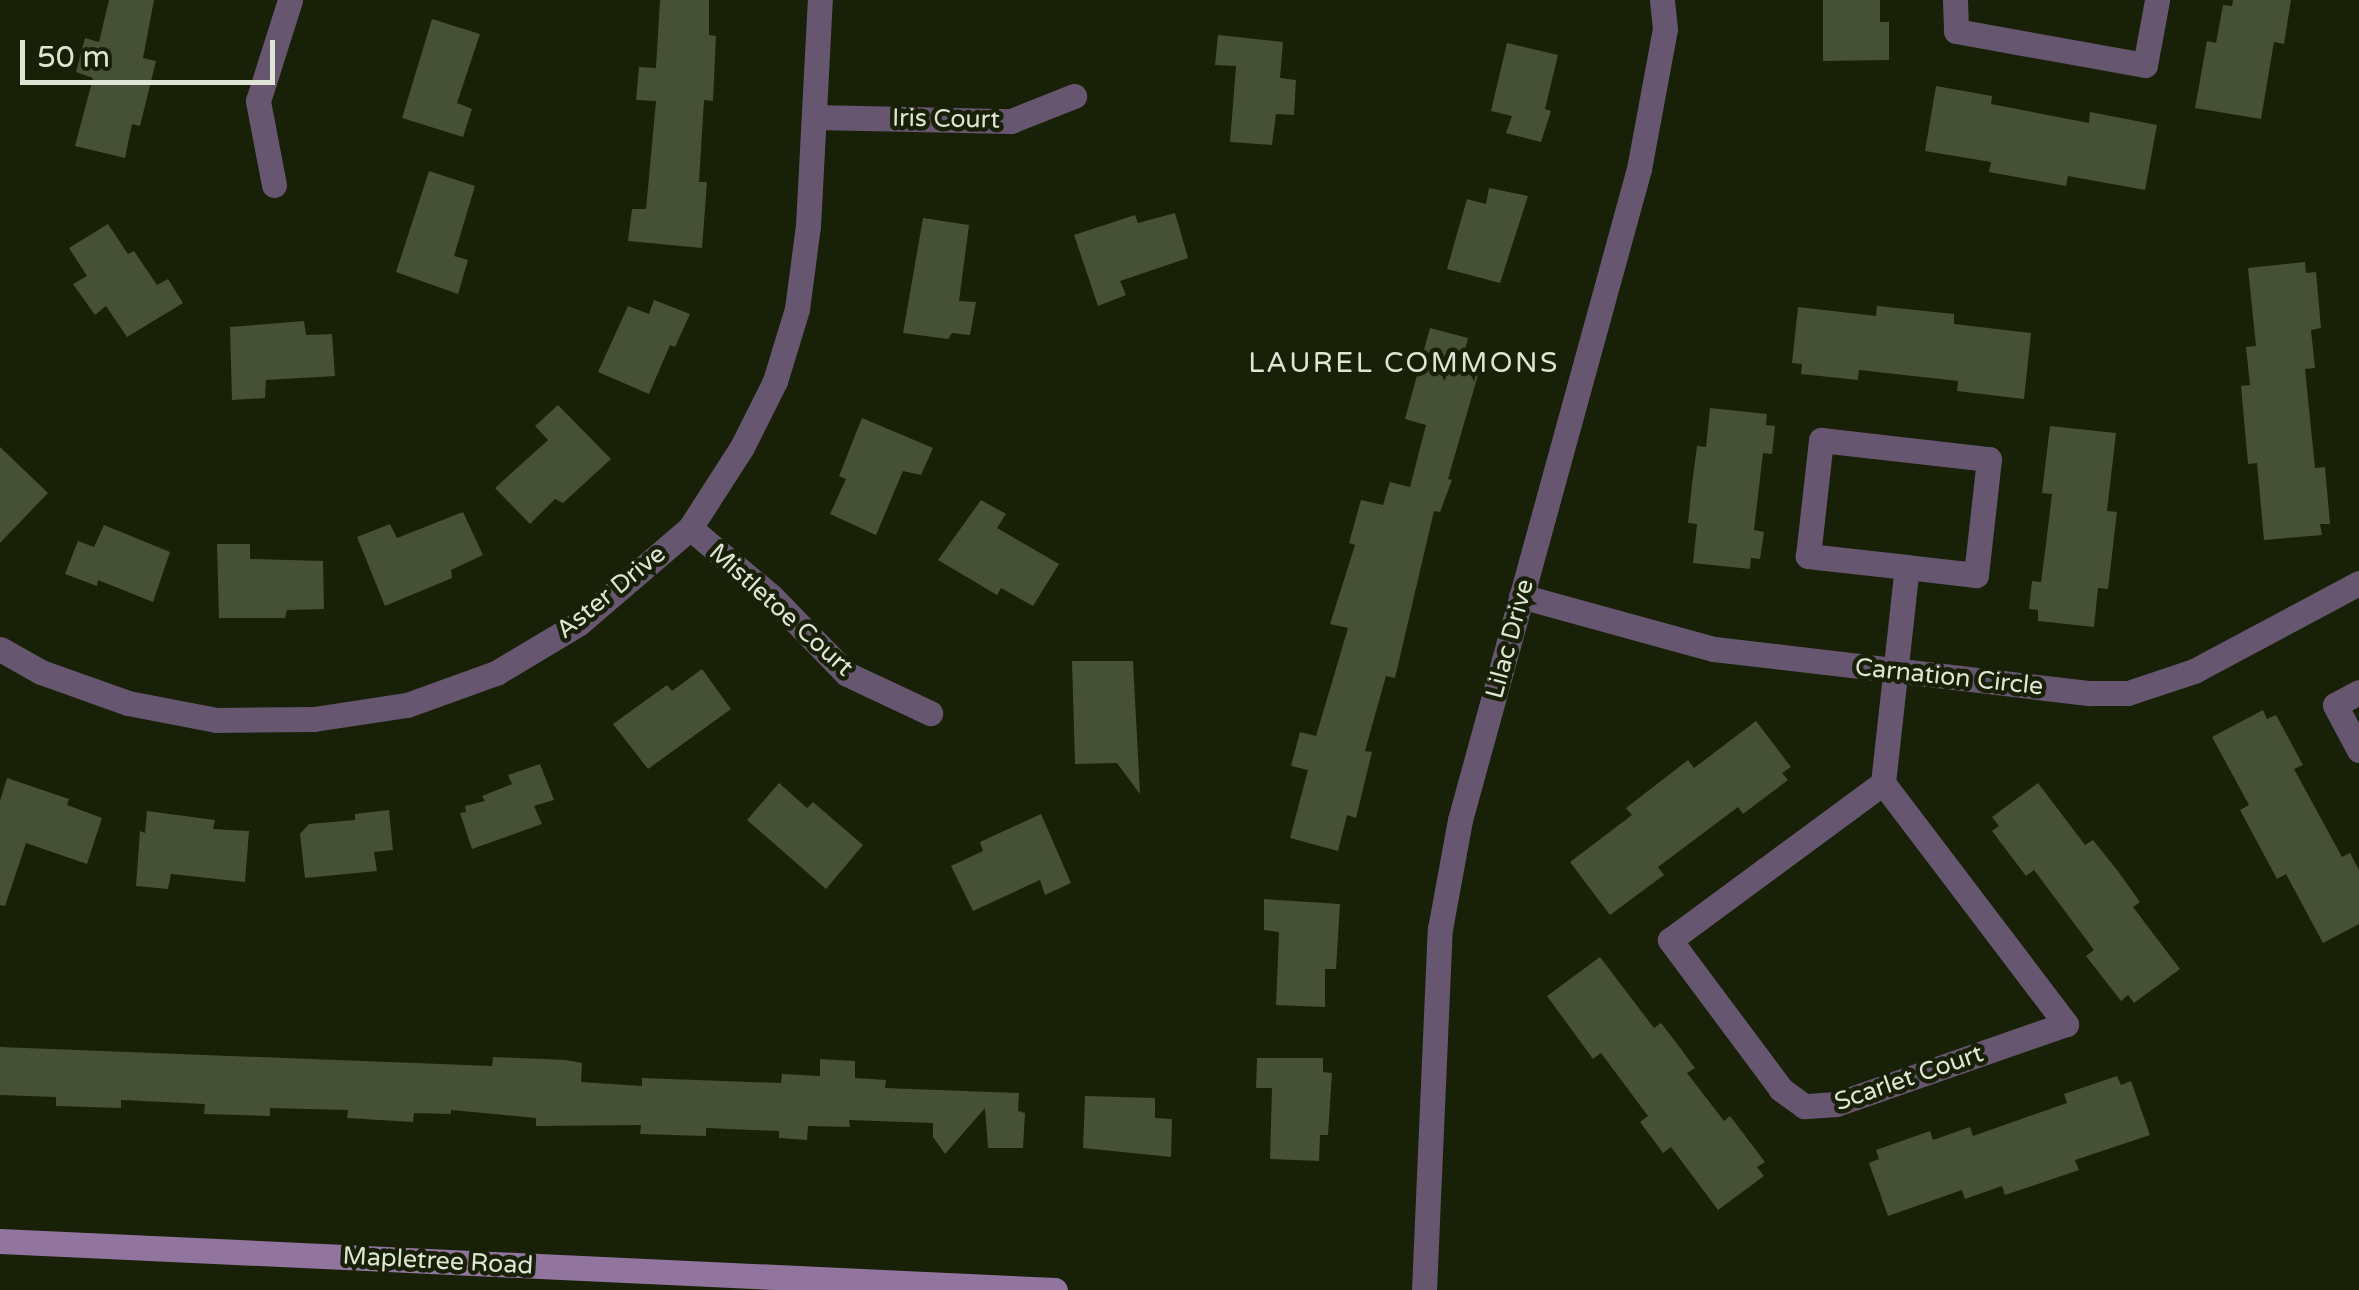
<!DOCTYPE html>
<style>
body{margin:0}
#map{position:relative;width:2359px;height:1290px;overflow:hidden;background:#182007;font-family:"Varela Round",sans-serif}
div>[style]{position:absolute}
[style*='--x']{left:calc(var(--x)*1px);top:calc(var(--y)*1px);width:calc(var(--w)*1px);rotate:calc(var(--a)*1deg)}
.building>*{inset:0;background:#465035}
.street>*{height:25px;margin:-12.5px;padding:0 12.5px;transform-origin:12.5px;border-radius:12.5px;background:#67566f}
.secondary>*{height:25px;margin:-12.5px;padding:0 12.5px;transform-origin:12.5px;border-radius:12.5px;background:#92759f}
span{translate:-50% -50%;white-space:nowrap;text-align:center;line-height:1.15;-webkit-text-stroke:9px #182007;paint-order:stroke}
.street-label{font-size:25px;color:#dee5d5}
.neighbourhood-label{font-size:28px;color:#dee5d5;letter-spacing:2.5px}
.scale{position:absolute;left:20px;top:40px;width:255px;height:45px;box-sizing:border-box;border:5px solid #dee5d5;border-top:0;padding-left:12px;font-size:30px;line-height:35px;white-space:nowrap;color:#dee5d5;-webkit-text-stroke:8px #182007;paint-order:stroke}
</style>
<div id="map">
<div class="building">
<div style="clip-path:polygon(109px 0,154px 0,143px 58px,156px 61px,140px 126px,132px 124px,125px 158px,75px 146px,93px 78px,76px 72px,85px 38px,99px 42px)"></div>
<div style="clip-path:polygon(660px 0,709px 0,709px 35px,716px 36px,713px 101px,704px 100px,699px 182px,707px 182px,702px 248px,628px 241px,632px 209px,646px 209px,656px 101px,636px 100px,639px 67px,656px 68px)"></div>
<div style="clip-path:polygon(1823px 0,1880px 0,1880px 22px,1889px 22px,1889px 60px,1823px 61px)"></div>
<div style="clip-path:polygon(2233px 0,2291px 0,2284px 44px,2274px 42px,2261px 119px,2195px 108px,2207px 41px,2216px 43px,2223px 5px,2232px 6px)"></div>
<div style="clip-path:polygon(432px 19px,480px 34px,457px 103px,472px 109px,463px 137px,402px 118px)"></div>
<div style="clip-path:polygon(1218px 35px,1283px 42px,1280px 78px,1296px 80px,1294px 115px,1276px 114px,1272px 145px,1230px 142px,1236px 66px,1215px 65px)"></div>
<div style="clip-path:polygon(1507px 43px,1558px 55px,1545px 109px,1551px 111px,1541px 142px,1506px 133px,1512px 116px,1491px 111px)"></div>
<div style="clip-path:polygon(1936px 86px,1992px 96px,1991px 104px,2089px 123px,2090px 112px,2157px 125px,2145px 190px,2068px 176px,2066px 186px,1989px 172px,1991px 162px,1925px 151px)"></div>
<div style="clip-path:polygon(429px 171px,475px 186px,454px 256px,468px 260px,458px 294px,396px 272px)"></div>
<div style="clip-path:polygon(1489px 188px,1528px 196px,1500px 283px,1447px 269px,1467px 199px,1486px 204px)"></div>
<div style="clip-path:polygon(1175px 213px,1188px 258px,1120px 281px,1126px 295px,1098px 306px,1074px 235px,1135px 215px,1138px 223px)"></div>
<div style="clip-path:polygon(923px 218px,969px 225px,959px 301px,976px 302px,970px 335px,952px 333px,948px 339px,903px 333px)"></div>
<div style="clip-path:polygon(108px 224px,128px 254px,134px 251px,157px 285px,168px 279px,183px 303px,127px 337px,106px 306px,95px 315px,73px 284px,87px 276px,69px 248px)"></div>
<div style="clip-path:polygon(2305px 262px,2306px 273px,2316px 272px,2321px 328px,2311px 330px,2315px 368px,2305px 369px,2315px 468px,2325px 467px,2330px 524px,2320px 524px,2322px 535px,2264px 540px,2257px 463px,2248px 464px,2241px 386px,2250px 385px,2246px 347px,2256px 346px,2248px 268px)"></div>
<div style="clip-path:polygon(654px 300px,690px 314px,675px 347px,670px 345px,649px 394px,598px 372px,628px 306px,649px 314px)"></div>
<div style="clip-path:polygon(1877px 306px,1954px 314px,1954px 324px,2031px 333px,2024px 399px,1957px 391px,1958px 381px,1859px 370px,1858px 380px,1801px 374px,1802px 364px,1792px 363px,1798px 307px,1876px 316px)"></div>
<div style="clip-path:polygon(304px 321px,306px 335px,332px 334px,335px 376px,266px 380px,265px 398px,232px 400px,230px 327px)"></div>
<div style="clip-path:polygon(1430px 328px,1468px 338px,1460px 370px,1478px 375px,1448px 479px,1452px 480px,1440px 512px,1434px 511px,1395px 678px,1386px 676px,1365px 751px,1372px 752px,1356px 818px,1347px 815px,1338px 851px,1290px 838px,1308px 770px,1291px 766px,1300px 732px,1316px 736px,1348px 628px,1330px 624px,1355px 545px,1349px 543px,1361px 500px,1383px 505px,1390px 482px,1410px 487px,1426px 425px,1405px 419px)"></div>
<div style="clip-path:polygon(558px 405px,611px 459px,563px 503px,555px 499px,530px 524px,495px 488px,548px 440px,535px 426px)"></div>
<div style="clip-path:polygon(1710px 408px,1767px 414px,1766px 425px,1775px 426px,1772px 454px,1763px 453px,1754px 530px,1764px 532px,1760px 559px,1751px 558px,1750px 569px,1693px 563px,1697px 524px,1688px 523px,1692px 484px,1697px 446px,1706px 447px)"></div>
<div style="clip-path:polygon(862px 418px,933px 448px,921px 475px,903px 471px,876px 535px,830px 514px,846px 479px,839px 476px)"></div>
<div style="clip-path:polygon(2050px 426px,2116px 433px,2107px 511px,2117px 512px,2108px 589px,2098px 588px,2094px 627px,2038px 621px,2038px 610px,2029px 609px,2032px 581px,2041px 582px,2046px 544px,2052px 494px,2042px 493px)"></div>
<div style="clip-path:polygon(0 447px,48px 493px,0 543px)"></div>
<div style="clip-path:polygon(981px 500px,1006px 514px,997px 528px,1059px 564px,1033px 606px,1001px 588px,997px 595px,938px 560px)"></div>
<div style="clip-path:polygon(463px 512px,483px 555px,451px 570px,452px 578px,385px 606px,357px 537px,390px 524px,397px 538px)"></div>
<div style="clip-path:polygon(104px 525px,170px 552px,153px 602px,98px 580px,97px 586px,65px 574px,78px 541px,94px 547px)"></div>
<div style="clip-path:polygon(217px 544px,250px 544px,250px 559px,323px 561px,324px 609px,287px 610px,285px 618px,219px 618px)"></div>
<div style="clip-path:polygon(1072px 661px,1133px 661px,1140px 794px,1117px 763px,1075px 764px)"></div>
<div style="clip-path:polygon(702px 669px,731px 709px,648px 769px,613px 724px,667px 685px,672px 691px)"></div>
<div style="clip-path:polygon(2263px 710px,2267px 719px,2276px 715px,2303px 765px,2294px 769px,2342px 857px,2350px 853px,2359px 870px,2359px 924px,2323px 943px,2286px 874px,2277px 879px,2240px 810px,2249px 805px,2212px 737px)"></div>
<div style="clip-path:polygon(1756px 721px,1791px 767px,1782px 773px,1788px 780px,1743px 814px,1738px 807px,1658px 867px,1664px 875px,1610px 915px,1570px 862px,1632px 815px,1626px 808px,1688px 760px,1694px 768px)"></div>
<div style="clip-path:polygon(540px 764px,554px 800px,534px 806px,542px 824px,472px 849px,460px 813px,466px 812px,465px 806px,485px 801px,482px 796px,512px 784px,508px 775px)"></div>
<div style="clip-path:polygon(7px 778px,69px 799px,67px 805px,102px 818px,87px 864px,26px 843px,5px 906px,0 905px,0 801px)"></div>
<div style="clip-path:polygon(779px 783px,807px 808px,813px 802px,863px 845px,826px 889px,747px 820px)"></div>
<div style="clip-path:polygon(2038px 783px,2085px 845px,2093px 840px,2117px 870px,2140px 902px,2133px 907px,2180px 969px,2134px 1003px,2128px 995px,2121px 1001px,2086px 956px,2094px 950px,2034px 870px,2026px 876px,1992px 831px,1999px 826px,1992px 817px)"></div>
<div style="clip-path:polygon(389px 810px,393px 850px,374px 852px,377px 871px,305px 878px,300px 834px,309px 824px,355px 820px,355px 814px)"></div>
<div style="clip-path:polygon(147px 811px,215px 820px,213px 829px,249px 831px,245px 882px,171px 874px,168px 889px,136px 886px,140px 831px,145px 833px)"></div>
<div style="clip-path:polygon(1041px 814px,1071px 883px,1045px 895px,1040px 880px,973px 911px,951px 866px,983px 851px,980px 842px)"></div>
<div style="clip-path:polygon(1264px 899px,1340px 904px,1336px 969px,1325px 969px,1325px 1007px,1276px 1005px,1279px 932px,1264px 930px)"></div>
<div style="clip-path:polygon(1600px 957px,1654px 1028px,1661px 1023px,1678px 1045px,1695px 1068px,1687px 1073px,1724px 1121px,1730px 1116px,1765px 1162px,1757px 1167px,1764px 1176px,1718px 1210px,1671px 1147px,1663px 1153px,1640px 1122px,1648px 1116px,1601px 1053px,1593px 1059px,1547px 996px)"></div>
<div style="clip-path:polygon(0 1047px,492px 1066px,493px 1057px,566px 1060px,582px 1063px,581px 1082px,642px 1086px,642px 1078px,781px 1083px,782px 1074px,820px 1076px,820px 1059px,855px 1061px,855px 1078px,886px 1080px,885px 1088px,1019px 1093px,1018px 1111px,1025px 1113px,1023px 1148px,988px 1148px,985px 1108px,945px 1154px,933px 1137px,933px 1123px,849px 1120px,850px 1127px,808px 1126px,807px 1140px,779px 1138px,779px 1131px,706px 1128px,706px 1136px,640px 1134px,641px 1125px,536px 1126px,536px 1118px,451px 1110px,451px 1114px,414px 1113px,413px 1122px,347px 1118px,348px 1110px,270px 1108px,270px 1116px,204px 1114px,205px 1104px,121px 1100px,121px 1108px,56px 1106px,56px 1097px,0 1095px)"></div>
<div style="clip-path:polygon(1257px 1058px,1323px 1058px,1323px 1072px,1332px 1073px,1328px 1135px,1320px 1135px,1319px 1161px,1270px 1159px,1272px 1088px,1256px 1088px)"></div>
<div style="clip-path:polygon(2117px 1076px,2121px 1085px,2131px 1081px,2150px 1135px,2075px 1160px,2079px 1170px,2005px 1195px,2002px 1186px,1965px 1199px,1962px 1190px,1888px 1216px,1869px 1163px,1879px 1159px,1876px 1150px,1930px 1131px,1933px 1140px,1970px 1127px,1973px 1136px,2067px 1103px,2064px 1094px)"></div>
<div style="clip-path:polygon(1085px 1096px,1155px 1098px,1155px 1118px,1172px 1119px,1171px 1157px,1083px 1148px)"></div>
</div>
<div class="street">
<div style="--x:1955;--y:0;--w:31;--a:88"></div>
<div style="--x:1956;--y:31;--w:192;--a:10.2"></div>
<div style="--x:2145;--y:65;--w:66;--a:-79.5"></div>
<div style="--x:814;--y:117;--w:197;--a:1.2"></div>
<div style="--x:1011;--y:121;--w:68;--a:-21.6"></div>
<div style="--x:274;--y:185;--w:86;--a:-100.8"></div>
<div style="--x:258;--y:101;--w:106;--a:-72.4"></div>
<div style="--x:690;--y:528;--w:107;--a:40.1"></div>
<div style="--x:772;--y:597;--w:107;--a:45.8"></div>
<div style="--x:847;--y:674;--w:92;--a:25.2"></div>
<div style="--x:1521;--y:596;--w:200;--a:15.4"></div>
<div style="--x:1714;--y:649;--w:379;--a:6.7"></div>
<div style="--x:2090;--y:693;--w:38;--a:0"></div>
<div style="--x:2128;--y:693;--w:70;--a:-18.4"></div>
<div style="--x:2194;--y:671;--w:187;--a:-28.1"></div>
<div style="--x:0;--y:649;--w:47;--a:29.3"></div>
<div style="--x:41;--y:672;--w:92;--a:19.6"></div>
<div style="--x:128;--y:703;--w:90;--a:10.9"></div>
<div style="--x:216;--y:720;--w:98;--a:-0.6"></div>
<div style="--x:314;--y:719;--w:94;--a:-8.6"></div>
<div style="--x:407;--y:705;--w:95;--a:-19.8"></div>
<div style="--x:496;--y:673;--w:96;--a:-30.9"></div>
<div style="--x:578;--y:624;--w:148;--a:-40.6"></div>
<div style="--x:690;--y:528;--w:96;--a:-57.3"></div>
<div style="--x:742;--y:447;--w:74;--a:-63.4"></div>
<div style="--x:775;--y:381;--w:75;--a:-73"></div>
<div style="--x:797;--y:309;--w:84;--a:-82.5"></div>
<div style="--x:808;--y:226;--w:226;--a:-87"></div>
<div style="--x:2359;--y:692;--w:27;--a:152"></div>
<div style="--x:2335;--y:705;--w:51;--a:61.9"></div>
<div style="--x:1883;--y:783;--w:303;--a:52.8"></div>
<div style="--x:2066;--y:1024;--w:244;--a:160.8"></div>
<div style="--x:1836;--y:1104;--w:32;--a:176"></div>
<div style="--x:1804;--y:1106;--w:29;--a:-144"></div>
<div style="--x:1781;--y:1089;--w:186;--a:-126.7"></div>
<div style="--x:1670;--y:940;--w:265;--a:-36.4"></div>
<div style="--x:1883;--y:783;--w:217;--a:-83.7"></div>
<div style="--x:1907;--y:567;--w:100;--a:-173.7"></div>
<div style="--x:1808;--y:556;--w:117;--a:-83.6"></div>
<div style="--x:1821;--y:440;--w:169;--a:6.5"></div>
<div style="--x:1989;--y:459;--w:117;--a:96.4"></div>
<div style="--x:1976;--y:575;--w:69;--a:-173.4"></div>
<div style="--x:1424;--y:1290;--w:361;--a:-87.5"></div>
<div style="--x:1440;--y:929;--w:111;--a:-79.6"></div>
<div style="--x:1460;--y:820;--w:675;--a:-74.63"></div>
<div style="--x:1639;--y:169;--w:142;--a:-79.5"></div>
<div style="--x:1665;--y:29;--w:29;--a:-96"></div>
</div>
<div class="secondary">
<div style="--x:0;--y:1241;--w:1056;--a:2.66"></div>
</div>
<div class="street-label">
<span style="left:946px;top:119px;rotate:1deg">Iris Court</span>
<span style="left:611px;top:592px;rotate:-39deg">Aster Drive</span>
<span style="left:781px;top:610px;rotate:42deg">Mistletoe Court</span>
<span style="left:1510px;top:639px;rotate:-75deg">Lilac Drive</span>
<span style="left:1949px;top:677px;rotate:6deg">Carnation Circle</span>
<span style="left:1909px;top:1078px;rotate:-19deg">Scarlet Court</span>
<span style="left:438px;top:1261px;rotate:3deg">Mapletree Road</span>
</div>
<div class="neighbourhood-label">
<span style="left:1404px;top:363px">LAUREL COMMONS</span>
</div>
<div class="scale">50 m</div>
</div>
